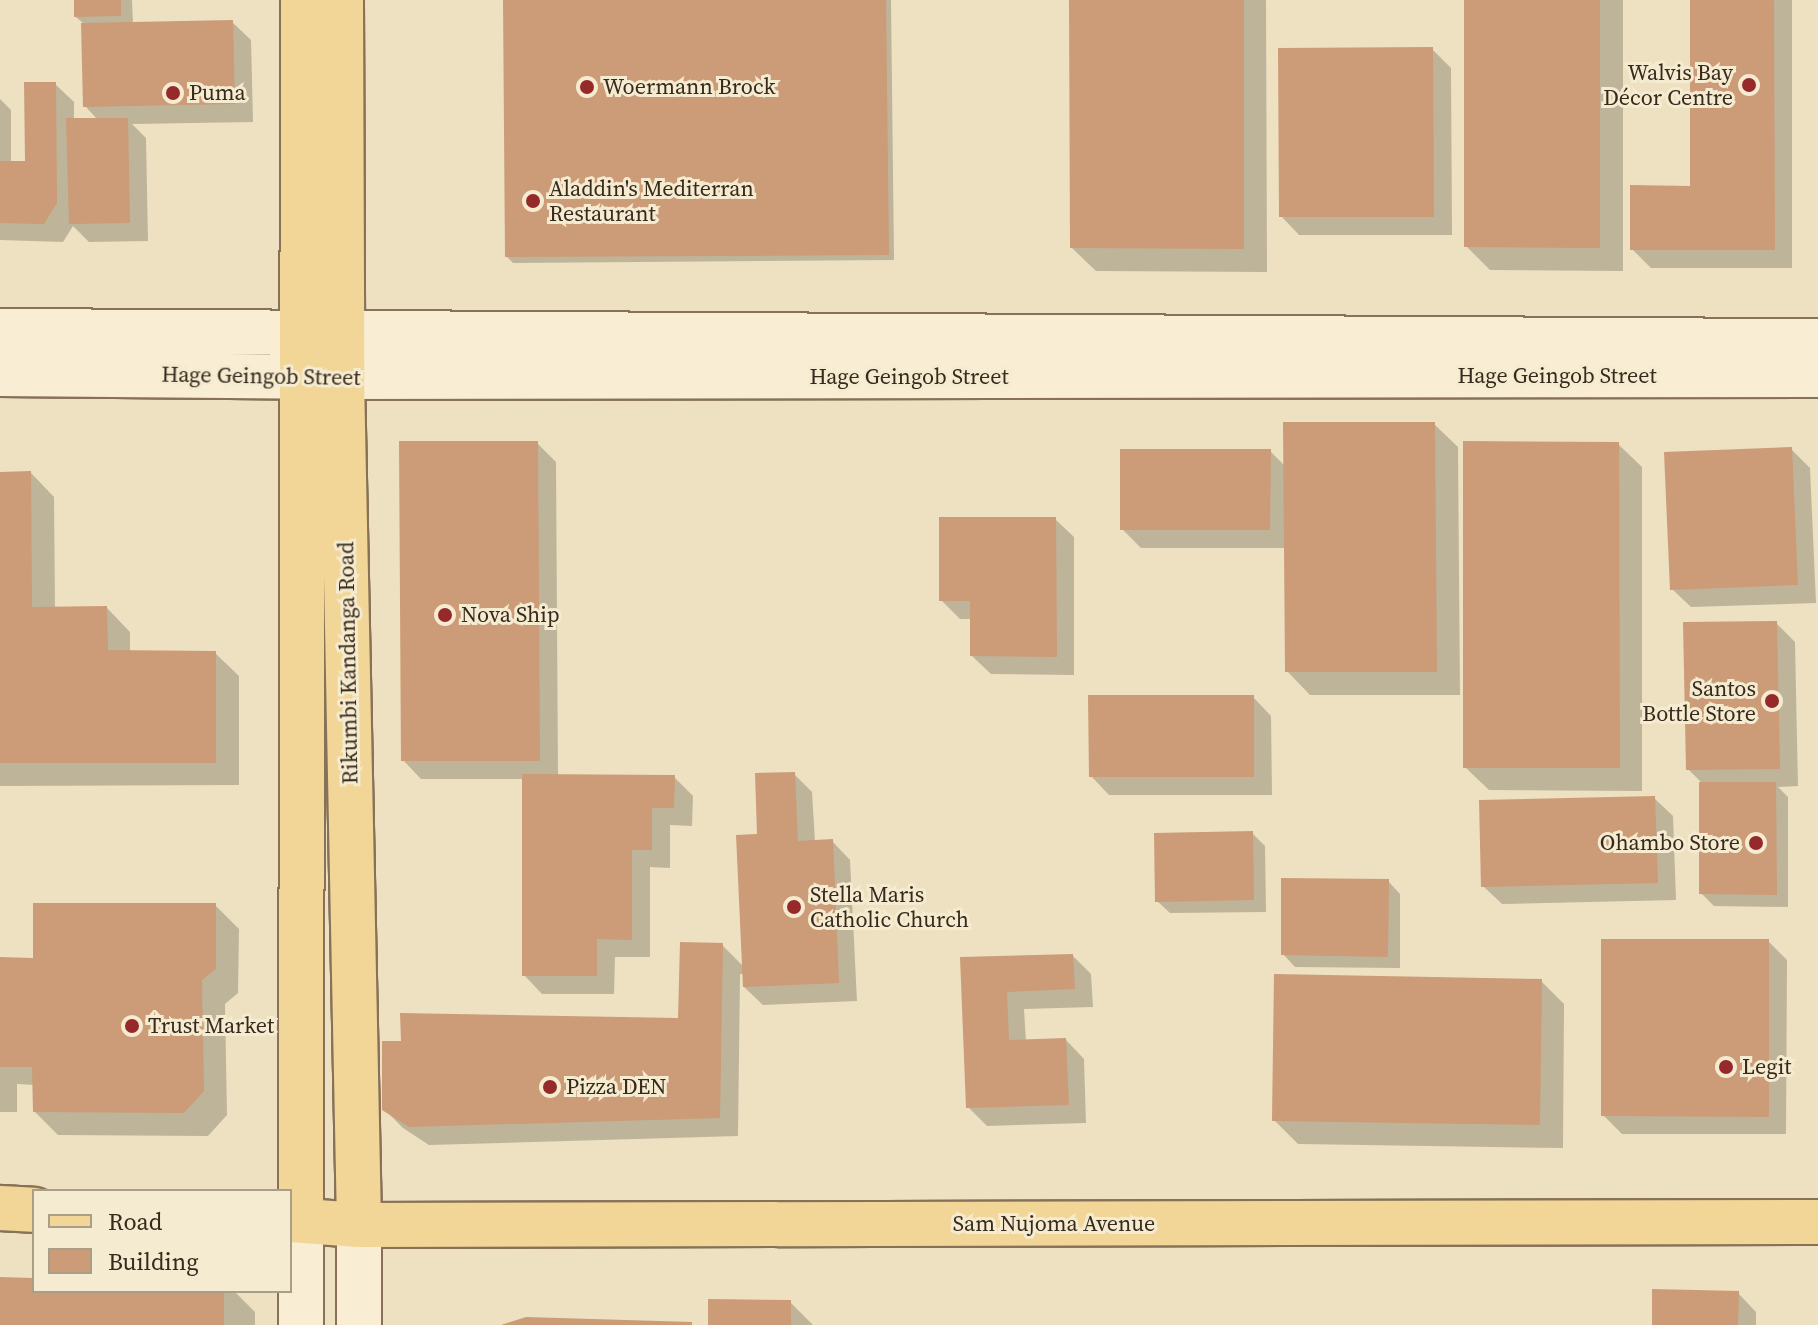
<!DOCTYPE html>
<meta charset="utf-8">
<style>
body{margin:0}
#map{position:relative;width:1818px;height:1325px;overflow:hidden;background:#eee1c1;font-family:"Source Serif 4",serif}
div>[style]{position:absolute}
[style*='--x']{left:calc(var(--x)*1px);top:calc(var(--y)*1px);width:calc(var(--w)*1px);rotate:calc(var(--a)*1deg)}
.shadow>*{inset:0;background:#0003}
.building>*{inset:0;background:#cc9b77}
.roads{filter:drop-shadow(2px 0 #877259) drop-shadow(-2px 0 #877259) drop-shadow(0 2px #877259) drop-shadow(0 -2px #877259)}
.minor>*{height:44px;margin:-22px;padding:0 22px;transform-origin:22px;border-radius:22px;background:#f9eed4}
.major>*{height:44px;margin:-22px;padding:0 22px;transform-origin:22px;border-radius:22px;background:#f1d698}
.dots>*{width:22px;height:22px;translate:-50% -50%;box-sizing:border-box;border:4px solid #f5ebd0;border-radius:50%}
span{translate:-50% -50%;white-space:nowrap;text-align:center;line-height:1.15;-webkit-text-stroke:6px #f5ebd0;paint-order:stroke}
.poi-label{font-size:22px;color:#372a1d}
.right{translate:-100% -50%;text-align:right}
.left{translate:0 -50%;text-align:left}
.street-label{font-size:22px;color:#372a1d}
.legend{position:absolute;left:32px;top:1189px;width:260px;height:104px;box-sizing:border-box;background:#f5ebd0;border:2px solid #a99e88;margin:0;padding:10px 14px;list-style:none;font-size:24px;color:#372a1d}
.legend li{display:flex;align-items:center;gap:16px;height:40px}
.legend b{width:40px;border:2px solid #a99e88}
</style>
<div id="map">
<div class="shadow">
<div style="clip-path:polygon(76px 0,132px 0,133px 24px,232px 22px,251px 40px,253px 122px,132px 124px,146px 138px,148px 241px,89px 242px,73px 226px,63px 242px,0 240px,0 99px,11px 110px,11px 163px,27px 163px,55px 84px,74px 102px,74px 120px,98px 120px,85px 106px,83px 23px,76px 17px)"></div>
<div style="clip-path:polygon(505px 0,891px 0,894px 260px,513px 263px,507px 257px)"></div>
<div style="clip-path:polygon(1071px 0,1266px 0,1267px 272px,1096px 271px,1072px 248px)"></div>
<div style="clip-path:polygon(1466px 0,1623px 0,1623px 271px,1490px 270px,1466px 246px)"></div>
<div style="clip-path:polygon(1692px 0,1792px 0,1792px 268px,1651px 268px,1632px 249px,1692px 188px)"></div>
<div style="clip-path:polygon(1432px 49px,1451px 68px,1452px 235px,1299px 235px,1281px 216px)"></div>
<div style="clip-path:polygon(1434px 424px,1458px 447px,1460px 695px,1310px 695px,1287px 671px,1286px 548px,1141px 548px,1122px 529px,1270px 451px,1285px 466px)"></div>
<div style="clip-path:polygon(537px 443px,556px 462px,558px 776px,674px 777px,693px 796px,692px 826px,670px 825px,670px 868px,650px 867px,650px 957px,615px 957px,614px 994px,542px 994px,524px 975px,524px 779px,421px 779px,403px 760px)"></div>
<div style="clip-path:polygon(1618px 444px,1642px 467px,1642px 791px,1489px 790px,1465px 767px)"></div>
<div style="clip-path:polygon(1791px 449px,1810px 468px,1816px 603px,1691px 607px,1672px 589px)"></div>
<div style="clip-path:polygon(31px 473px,54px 497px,55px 608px,107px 608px,130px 632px,130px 653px,215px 653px,239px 676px,239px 785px,0 786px,0 474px)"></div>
<div style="clip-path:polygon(1055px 519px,1074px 537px,1074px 675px,991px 674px,972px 656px,972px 619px,960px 619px,941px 600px)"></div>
<div style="clip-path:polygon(1776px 623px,1795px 642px,1798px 786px,1778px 787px,1788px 797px,1788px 907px,1714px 906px,1701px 893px,1701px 782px,1688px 769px)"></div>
<div style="clip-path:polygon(1253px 697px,1271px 716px,1272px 795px,1109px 795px,1091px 776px)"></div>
<div style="clip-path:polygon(794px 774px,812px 792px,815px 842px,832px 841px,850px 860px,857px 1001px,763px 1005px,744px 987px,744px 974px,740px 974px,738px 1136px,429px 1145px,403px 1128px,384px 1109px,680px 1020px,722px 945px,744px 967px,759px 836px)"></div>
<div style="clip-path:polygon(1654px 798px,1673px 816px,1676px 900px,1502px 904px,1483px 886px)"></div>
<div style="clip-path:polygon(1252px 833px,1265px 846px,1266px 912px,1170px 913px,1157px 901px)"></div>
<div style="clip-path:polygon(1388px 881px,1400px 894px,1400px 968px,1295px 967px,1283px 954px)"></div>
<div style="clip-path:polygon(215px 905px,239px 929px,238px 993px,225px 1004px,227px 1115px,208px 1136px,58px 1135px,35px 1112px,35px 1085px,17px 1084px,17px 1112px,0 1112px,0 959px,32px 960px)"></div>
<div style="clip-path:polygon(1768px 941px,1787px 960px,1786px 1134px,1622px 1134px,1603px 1115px)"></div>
<div style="clip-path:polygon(1073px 956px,1091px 974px,1093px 1007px,1024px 1009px,1026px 1042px,1066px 1040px,1084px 1059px,1086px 1123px,987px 1126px,968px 1107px,962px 959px)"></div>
<div style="clip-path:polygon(1541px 981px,1564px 1004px,1563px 1148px,1298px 1144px,1274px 1120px)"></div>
<div style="clip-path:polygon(0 1279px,34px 1280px,34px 1291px,234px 1291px,255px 1312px,255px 1325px,0 1325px)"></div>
<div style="clip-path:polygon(1738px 1293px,1756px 1312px,1756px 1325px,1654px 1325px)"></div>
<div style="clip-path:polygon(790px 1302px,813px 1325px,710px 1325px)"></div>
</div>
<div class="building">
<div style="clip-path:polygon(74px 0,121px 0,121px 16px,74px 17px)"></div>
<div style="clip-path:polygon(503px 0,886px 0,889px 255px,505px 257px)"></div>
<div style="clip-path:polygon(1069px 0,1244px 0,1244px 249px,1070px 248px)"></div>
<div style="clip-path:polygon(1464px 0,1600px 0,1600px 248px,1464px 247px)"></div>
<div style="clip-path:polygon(1690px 0,1774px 0,1775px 250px,1630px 250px,1630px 185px,1690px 186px)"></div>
<div style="clip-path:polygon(233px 20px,235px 104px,83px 107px,81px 23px)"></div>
<div style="clip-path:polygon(1433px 47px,1434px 217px,1279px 217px,1278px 48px)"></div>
<div style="clip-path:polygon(24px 82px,56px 82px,57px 203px,44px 224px,0 223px,0 161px,25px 161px)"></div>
<div style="clip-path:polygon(66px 118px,128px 118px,130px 223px,69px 224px)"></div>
<div style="clip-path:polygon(1283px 422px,1435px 422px,1437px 672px,1285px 672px)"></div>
<div style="clip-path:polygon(399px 441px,538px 441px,540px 761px,401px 761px)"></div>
<div style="clip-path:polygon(1463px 441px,1619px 442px,1620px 768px,1463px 768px)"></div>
<div style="clip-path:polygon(1792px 447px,1798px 585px,1670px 590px,1664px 452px)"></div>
<div style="clip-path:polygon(1120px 449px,1271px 449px,1270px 530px,1120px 530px)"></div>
<div style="clip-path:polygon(31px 471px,32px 607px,107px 606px,108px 650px,216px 651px,216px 763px,0 763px,0 472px)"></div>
<div style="clip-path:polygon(939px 517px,1056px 517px,1057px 657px,970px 656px,970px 601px,939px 601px)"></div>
<div style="clip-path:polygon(1777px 621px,1780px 769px,1686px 770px,1683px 622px)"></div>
<div style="clip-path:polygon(1088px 695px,1254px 695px,1254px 777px,1089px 777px)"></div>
<div style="clip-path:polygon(795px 772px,798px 841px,833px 839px,839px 983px,743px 987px,736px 835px,757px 834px,755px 773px)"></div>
<div style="clip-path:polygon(522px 774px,675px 775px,674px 808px,652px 808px,652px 850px,632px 850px,632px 940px,597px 939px,597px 976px,522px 976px)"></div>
<div style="clip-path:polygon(1699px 782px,1776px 782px,1777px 895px,1699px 894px)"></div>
<div style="clip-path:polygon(1655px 796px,1658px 883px,1481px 887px,1479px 800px)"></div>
<div style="clip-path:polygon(1253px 831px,1254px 900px,1155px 902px,1154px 833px)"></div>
<div style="clip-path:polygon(1281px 878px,1389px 879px,1388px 957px,1281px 955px)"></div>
<div style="clip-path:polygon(33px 903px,216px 903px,216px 969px,202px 980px,204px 1091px,184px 1113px,33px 1112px,32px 1067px,0 1067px,0 957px,33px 958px)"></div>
<div style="clip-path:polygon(1601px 939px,1769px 939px,1769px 1117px,1601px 1116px)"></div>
<div style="clip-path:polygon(680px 942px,723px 943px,720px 1118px,409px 1127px,382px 1110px,382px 1041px,401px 1041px,400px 1013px,678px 1018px)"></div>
<div style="clip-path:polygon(1073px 954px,1075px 989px,1007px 992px,1009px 1040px,1066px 1038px,1069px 1105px,966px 1108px,960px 957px)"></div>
<div style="clip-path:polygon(1274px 974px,1542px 979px,1540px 1125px,1272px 1121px)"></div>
<div style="clip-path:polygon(0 1277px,34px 1278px,34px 1291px,224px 1291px,224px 1325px,0 1325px)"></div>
<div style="clip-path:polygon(1652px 1289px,1739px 1291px,1738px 1325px,1652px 1325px)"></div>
<div style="clip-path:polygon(708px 1299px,791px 1300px,791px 1325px,708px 1325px)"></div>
<div style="clip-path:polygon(526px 1317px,692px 1322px,692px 1325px,501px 1325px)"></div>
</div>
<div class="roads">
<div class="minor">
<div style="--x:0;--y:331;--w:1818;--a:0.32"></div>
<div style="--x:0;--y:374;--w:342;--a:0.5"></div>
<div style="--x:342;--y:377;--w:1476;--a:-0.08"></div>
<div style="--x:301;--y:1220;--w:105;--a:90"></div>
<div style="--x:359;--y:1225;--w:100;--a:90"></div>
</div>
<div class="major">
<div style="--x:341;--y:0;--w:377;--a:89.8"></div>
<div style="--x:342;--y:377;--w:848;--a:88.85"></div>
<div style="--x:0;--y:1208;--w:34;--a:3"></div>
<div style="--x:290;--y:1220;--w:69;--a:4.1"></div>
<div style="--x:359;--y:1225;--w:1459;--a:-0.12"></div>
<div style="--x:301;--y:1220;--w:1220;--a:-89.91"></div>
</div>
</div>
<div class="dots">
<div style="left:1749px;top:85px;background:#962929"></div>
<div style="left:587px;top:87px;background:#962929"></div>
<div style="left:173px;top:93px;background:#962929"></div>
<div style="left:533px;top:201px;background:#962929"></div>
<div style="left:445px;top:615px;background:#962929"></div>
<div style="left:1772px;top:701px;background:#962929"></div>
<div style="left:1756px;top:843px;background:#962929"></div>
<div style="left:794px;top:907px;background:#962929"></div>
<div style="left:132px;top:1026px;background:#962929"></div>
<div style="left:1726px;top:1067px;background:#962929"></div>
<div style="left:550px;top:1087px;background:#962929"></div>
</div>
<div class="poi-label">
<span class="right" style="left:1733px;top:85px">Walvis Bay<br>Décor Centre</span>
<span class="left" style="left:603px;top:87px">Woermann Brock</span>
<span class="left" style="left:189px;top:93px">Puma</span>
<span class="left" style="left:549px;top:201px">Aladdin's Mediterran<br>Restaurant</span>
<span class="left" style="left:461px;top:615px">Nova Ship</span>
<span class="right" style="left:1756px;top:701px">Santos<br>Bottle Store</span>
<span class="right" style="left:1740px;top:843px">Ohambo Store</span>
<span class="left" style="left:810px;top:907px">Stella Maris<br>Catholic Church</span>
<span class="left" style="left:148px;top:1026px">Trust Market</span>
<span class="left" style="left:1742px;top:1067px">Legit</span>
<span class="left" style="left:566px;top:1087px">Pizza DEN</span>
</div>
<div class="street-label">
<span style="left:261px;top:376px;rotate:1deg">Hage Geingob Street</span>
<span style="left:1557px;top:376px">Hage Geingob Street</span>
<span style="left:909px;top:377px">Hage Geingob Street</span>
<span style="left:348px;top:663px;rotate:-91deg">Rikumbi Kandanga Road</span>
<span style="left:1054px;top:1224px">Sam Nujoma Avenue</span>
</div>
<ul class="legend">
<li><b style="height:10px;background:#f1d698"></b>Road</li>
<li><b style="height:22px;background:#cc9b77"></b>Building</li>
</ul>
</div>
